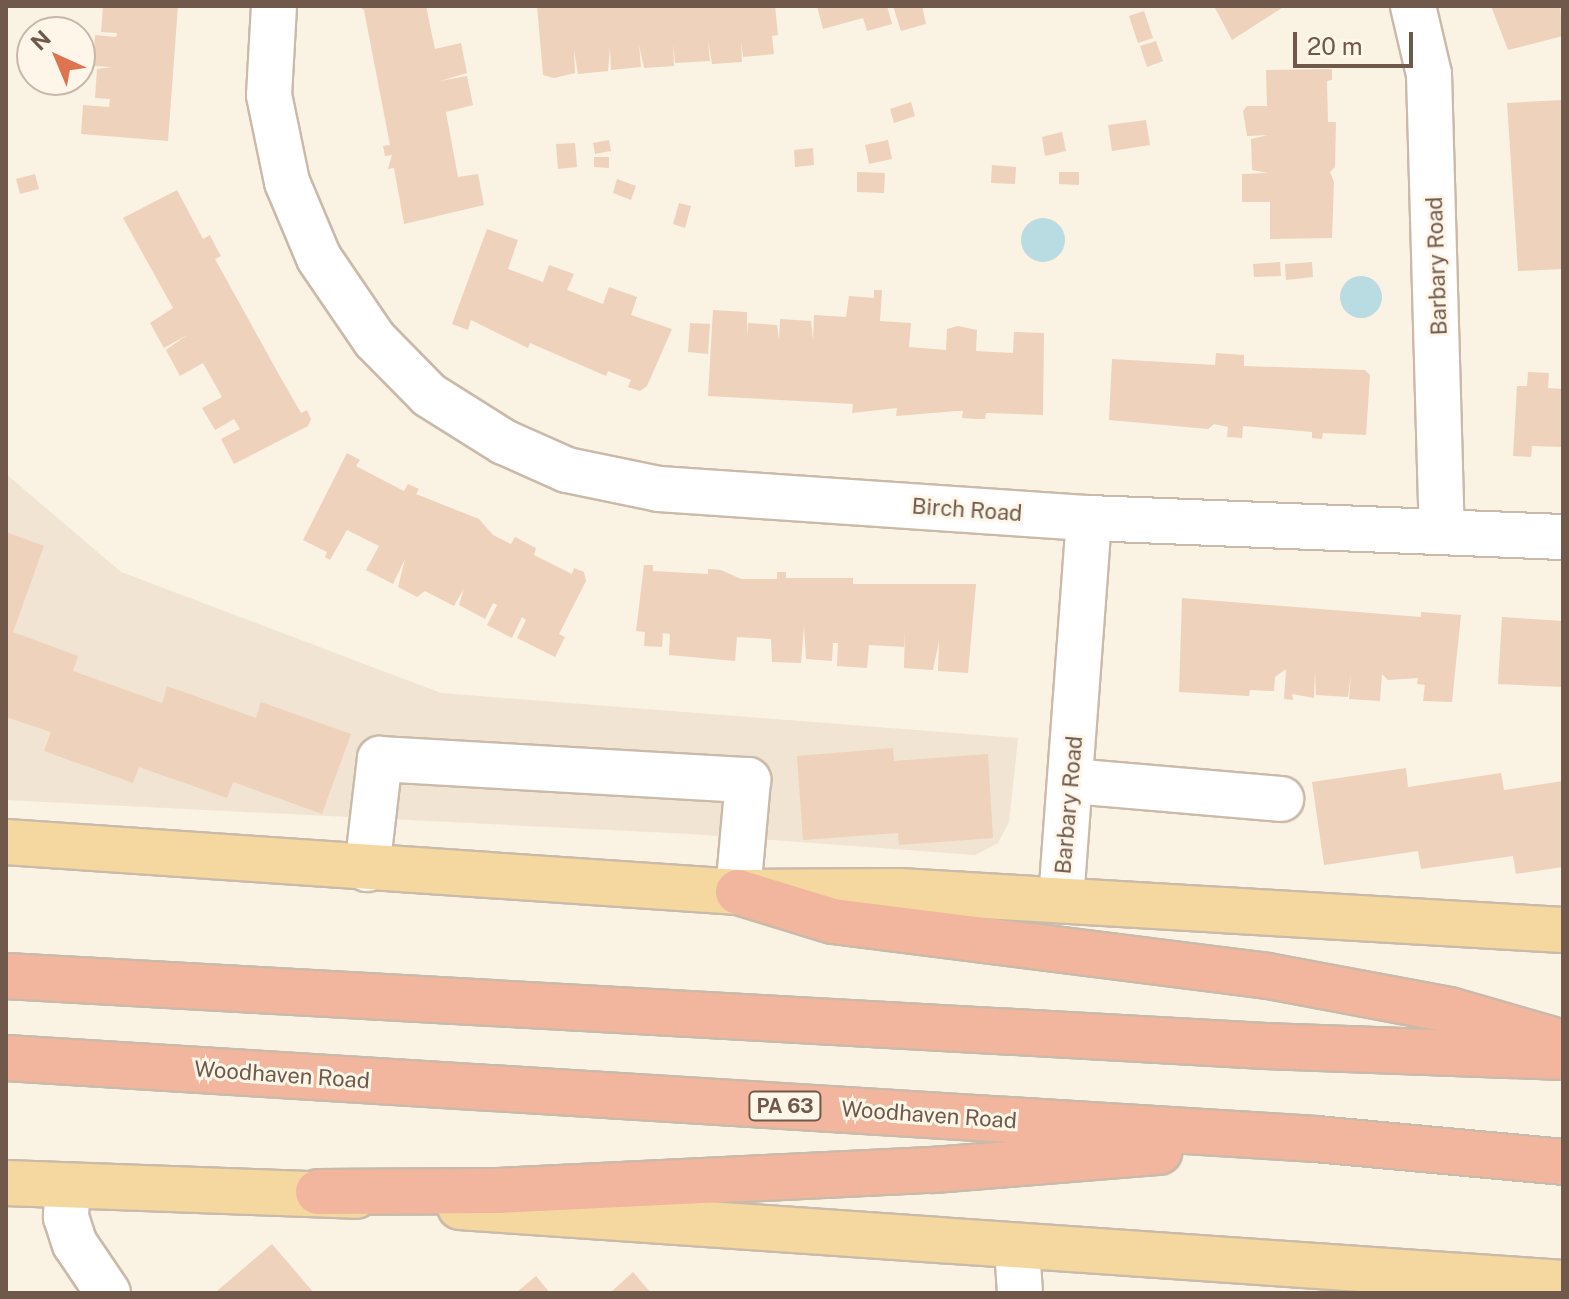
<!DOCTYPE html>
<style>
body{margin:0}
#map{position:relative;width:1569px;height:1299px;overflow:hidden;background:#faf2e3;font-family:"Public Sans",sans-serif}
div>[style]{position:absolute}
[style*='--x']{left:calc(var(--x)*1px);top:calc(var(--y)*1px);width:calc(var(--w)*1px);rotate:calc(var(--a)*1deg)}
.residential>*{inset:0;background:#f1e4d2}
.water>*{inset:0;background:#b9dbe2}
.round{border-radius:50%}
.building>*{inset:0;background:#eed2bc}
.roads{filter:drop-shadow(2px 0 #cabaaa) drop-shadow(-2px 0 #cabaaa) drop-shadow(0 2px #cabaaa) drop-shadow(0 -2px #cabaaa)}
.minor>*{height:44px;margin:-22px;padding:0 22px;transform-origin:22px;border-radius:22px;background:#fff}
.major>*{height:44px;margin:-22px;padding:0 22px;transform-origin:22px;border-radius:22px;background:#f5d89f}
.highway>*{height:44px;margin:-22px;padding:0 22px;transform-origin:22px;border-radius:22px;background:#f1b69d}
span{translate:-50% -50%;white-space:nowrap;text-align:center;line-height:1.15;-webkit-text-stroke:6px #fef6e8;paint-order:stroke}
.shield-label span{padding:2px 6px;background:#fef6e8;border:2px solid;border-radius:6px;-webkit-text-stroke-width:0}
.shield-label{font-size:20px;color:#70594b;font-weight:700}
.street-label{font-size:22px;color:#70594b}
.frame{position:absolute;inset:0;border:8px solid #70594b;pointer-events:none}
.north{position:absolute;left:16px;top:16px;width:80px;height:80px;box-sizing:border-box;background:#fef6e8;border:2px solid #c5b7a9;border-radius:50%;rotate:316deg;font-size:22px;font-weight:700;line-height:32px;text-align:center;color:#70594b}
.north::after{content:'';display:block;margin:auto;width:28px;height:36px;background:#dd734f;clip-path:polygon(50% 0,100% 100%,50% 72%,0 100%)}
.scale{position:absolute;left:1293px;top:32px;width:120px;height:36px;box-sizing:border-box;border:4px solid #70594b;border-top:0;padding-left:10px;font-size:24px;line-height:28px;white-space:nowrap;color:#70594b;-webkit-text-stroke:6px #fef6e8;paint-order:stroke}
</style>
<div id="map">
<div class="residential">
<div style="clip-path:polygon(6px 474px,121px 572px,441px 693px,1018px 738px,1009px 822px,998px 843px,975px 855px,691px 834px,6px 800px)"></div>
</div>
<div class="water">
<div class="round" style="left:1021px;top:218px;width:44px;height:44px"></div>
<div class="round" style="left:1340px;top:276px;width:42px;height:42px"></div>
</div>
<div class="building">
<div style="clip-path:polygon(103px 6px,178px 6px,168px 141px,81px 134px,83px 105px,109px 107px,110px 99px,95px 98px,97px 69px,113px 67px,93px 66px,95px 35px,116px 37px,117px 33px,101px 32px)"></div>
<div style="clip-path:polygon(359px 6px,426px 6px,435px 49px,461px 43px,467px 73px,440px 81px,467px 76px,473px 105px,446px 112px,458px 177px,478px 174px,484px 205px,404px 224px,394px 168px,388px 169px,392px 155px,385px 156px,383px 146px,390px 145px,364px 10px)"></div>
<div style="clip-path:polygon(537px 6px,775px 6px,778px 35px,772px 36px,774px 54px,743px 57px,741px 41px,742px 62px,712px 64px,708px 40px,710px 61px,675px 63px,673px 43px,674px 66px,644px 68px,639px 45px,641px 67px,611px 70px,610px 48px,608px 71px,578px 74px,574px 50px,575px 73px,554px 78px,543px 75px)"></div>
<div style="clip-path:polygon(817px 6px,887px 6px,892px 24px,867px 31px,863px 18px,823px 29px)"></div>
<div style="clip-path:polygon(893px 6px,922px 6px,926px 24px,901px 31px)"></div>
<div style="clip-path:polygon(1214px 6px,1285px 6px,1232px 40px)"></div>
<div style="clip-path:polygon(1491px 6px,1560px 6px,1563px 36px,1508px 50px)"></div>
<div style="clip-path:polygon(1144px 11px,1153px 38px,1138px 43px,1129px 16px)"></div>
<div style="clip-path:polygon(1156px 41px,1163px 61px,1147px 67px,1140px 46px)"></div>
<div style="clip-path:polygon(1332px 69px,1332px 80px,1327px 81px,1328px 122px,1336px 122px,1335px 167px,1330px 172px,1334px 182px,1332px 238px,1270px 239px,1270px 202px,1242px 202px,1242px 174px,1268px 173px,1252px 170px,1251px 139px,1268px 135px,1247px 136px,1243px 111px,1247px 106px,1267px 106px,1266px 70px)"></div>
<div style="clip-path:polygon(1563px 100px,1563px 269px,1518px 271px,1507px 103px)"></div>
<div style="clip-path:polygon(911px 102px,915px 116px,894px 123px,890px 109px)"></div>
<div style="clip-path:polygon(1146px 120px,1150px 145px,1112px 151px,1108px 125px)"></div>
<div style="clip-path:polygon(1062px 132px,1066px 151px,1045px 156px,1042px 137px)"></div>
<div style="clip-path:polygon(609px 140px,611px 151px,595px 154px,593px 143px)"></div>
<div style="clip-path:polygon(888px 140px,892px 159px,869px 164px,865px 145px)"></div>
<div style="clip-path:polygon(575px 143px,577px 167px,558px 169px,556px 144px)"></div>
<div style="clip-path:polygon(813px 148px,814px 165px,795px 167px,794px 150px)"></div>
<div style="clip-path:polygon(594px 157px,609px 157px,609px 168px,594px 167px)"></div>
<div style="clip-path:polygon(992px 165px,1016px 167px,1015px 184px,991px 183px)"></div>
<div style="clip-path:polygon(857px 172px,885px 173px,884px 193px,857px 192px)"></div>
<div style="clip-path:polygon(1059px 172px,1079px 172px,1079px 185px,1059px 184px)"></div>
<div style="clip-path:polygon(35px 174px,39px 189px,20px 194px,16px 179px)"></div>
<div style="clip-path:polygon(617px 179px,636px 186px,631px 200px,613px 193px)"></div>
<div style="clip-path:polygon(177px 190px,203px 239px,210px 235px,216px 247px,221px 256px,215px 259px,282px 380px,301px 413px,307px 410px,311px 419px,308px 426px,234px 464px,221px 439px,240px 429px,234px 419px,215px 430px,202px 408px,222px 397px,203px 363px,180px 376px,166px 350px,187px 335px,164px 348px,150px 323px,173px 308px,123px 218px)"></div>
<div style="clip-path:polygon(679px 203px,691px 206px,685px 228px,673px 224px)"></div>
<div style="clip-path:polygon(487px 229px,518px 240px,508px 269px,543px 282px,549px 265px,574px 274px,567px 290px,603px 304px,609px 287px,637px 297px,631px 315px,672px 329px,647px 386px,640px 391px,628px 387px,631px 380px,608px 371px,606px 376px,530px 343px,528px 348px,471px 320px,468px 330px,452px 324px)"></div>
<div style="clip-path:polygon(1280px 262px,1281px 276px,1254px 277px,1253px 264px)"></div>
<div style="clip-path:polygon(1312px 262px,1313px 277px,1286px 280px,1285px 264px)"></div>
<div style="clip-path:polygon(874px 290px,882px 290px,880px 321px,911px 323px,909px 347px,946px 350px,947px 329px,958px 326px,977px 330px,976px 351px,1013px 353px,1014px 332px,1044px 333px,1043px 415px,986px 413px,985px 419px,975px 419px,962px 418px,963px 411px,957px 411px,896px 416px,897px 408px,852px 413px,853px 404px,708px 396px,713px 310px,747px 312px,747px 337px,748px 323px,777px 325px,779px 340px,780px 319px,811px 321px,813px 341px,814px 315px,846px 317px,849px 296px,874px 298px)"></div>
<div style="clip-path:polygon(690px 323px,710px 324px,708px 354px,688px 352px)"></div>
<div style="clip-path:polygon(1216px 353px,1244px 355px,1244px 366px,1365px 370px,1370px 375px,1366px 435px,1323px 433px,1322px 439px,1312px 438px,1312px 432px,1243px 426px,1242px 438px,1227px 437px,1228px 427px,1214px 424px,1208px 429px,1109px 420px,1112px 359px,1215px 365px)"></div>
<div style="clip-path:polygon(1528px 372px,1549px 373px,1548px 388px,1563px 389px,1563px 447px,1532px 446px,1531px 457px,1513px 456px,1517px 386px,1527px 386px)"></div>
<div style="clip-path:polygon(347px 453px,360px 460px,356px 466px,375px 476px,404px 491px,408px 484px,419px 489px,416px 494px,479px 519px,493px 535px,511px 544px,515px 537px,536px 548px,534px 555px,572px 574px,574px 568px,584px 572px,586px 581px,559px 634px,565px 637px,555px 657px,517px 638px,526px 620px,522px 617px,512px 638px,487px 625px,497px 605px,493px 603px,485px 619px,459px 605px,464px 588px,454px 606px,425px 591px,417px 597px,398px 587px,405px 559px,393px 584px,366px 570px,379px 546px,347px 530px,330px 560px,325px 557px,327px 552px,303px 540px)"></div>
<div style="clip-path:polygon(6px 532px,44px 546px,13px 632px,78px 656px,73px 671px,162px 703px,167px 686px,256px 718px,261px 702px,351px 734px,322px 814px,233px 782px,227px 798px,139px 767px,133px 783px,44px 751px,51px 732px,6px 717px)"></div>
<div style="clip-path:polygon(644px 565px,653px 565px,653px 571px,708px 574px,708px 569px,721px 570px,741px 579px,777px 579px,777px 572px,786px 572px,786px 578px,853px 578px,853px 584px,976px 584px,968px 673px,938px 671px,939px 641px,933px 670px,904px 668px,905px 629px,904px 647px,869px 645px,867px 668px,837px 666px,838px 643px,833px 643px,832px 661px,806px 659px,804px 626px,801px 663px,772px 662px,771px 639px,737px 637px,735px 661px,669px 655px,670px 634px,663px 633px,662px 647px,644px 646px,645px 632px,636px 631px)"></div>
<div style="clip-path:polygon(1182px 598px,1421px 617px,1421px 612px,1461px 615px,1452px 702px,1423px 701px,1425px 685px,1417px 684px,1418px 678px,1388px 680px,1382px 674px,1380px 701px,1349px 699px,1351px 673px,1348px 697px,1316px 695px,1315px 670px,1314px 698px,1292px 694px,1293px 700px,1284px 699px,1286px 669px,1275px 677px,1274px 691px,1250px 690px,1249px 696px,1179px 692px)"></div>
<div style="clip-path:polygon(1502px 617px,1563px 621px,1563px 687px,1498px 684px)"></div>
<div style="clip-path:polygon(893px 748px,894px 761px,988px 754px,993px 838px,899px 845px,898px 833px,803px 840px,797px 756px)"></div>
<div style="clip-path:polygon(1406px 768px,1408px 787px,1501px 773px,1504px 790px,1563px 781px,1563px 867px,1516px 874px,1513px 856px,1421px 869px,1418px 851px,1324px 865px,1312px 782px)"></div>
<div style="clip-path:polygon(272px 1244px,314px 1293px,218px 1293px,217px 1291px)"></div>
<div style="clip-path:polygon(633px 1272px,651px 1293px,610px 1293px)"></div>
<div style="clip-path:polygon(536px 1276px,550px 1293px,516px 1293px)"></div>
</div>
<div class="roads">
<div class="minor">
<div style="--x:274;--y:6;--w:89;--a:93.2"></div>
<div style="--x:269;--y:95;--w:89;--a:78.3"></div>
<div style="--x:287;--y:182;--w:82;--a:67.2"></div>
<div style="--x:319;--y:258;--w:99;--a:55.7"></div>
<div style="--x:375;--y:340;--w:77;--a:45.5"></div>
<div style="--x:429;--y:395;--w:89;--a:32.1"></div>
<div style="--x:504;--y:442;--w:69;--a:24"></div>
<div style="--x:567;--y:470;--w:94;--a:11.7"></div>
<div style="--x:659;--y:489;--w:431;--a:3.9"></div>
<div style="--x:1089;--y:518;--w:474;--a:2.3"></div>
<div style="--x:1413;--y:6;--w:70;--a:76.8"></div>
<div style="--x:1429;--y:74;--w:455;--a:88.4"></div>
<div style="--x:1072;--y:781;--w:210;--a:4.9"></div>
<div style="--x:367;--y:869;--w:111;--a:-83.3"></div>
<div style="--x:380;--y:759;--w:369;--a:3.3"></div>
<div style="--x:748;--y:780;--w:112;--a:95.1"></div>
<div style="--x:1061;--y:900;--w:383;--a:-85.8"></div>
<div style="--x:68;--y:1186;--w:31;--a:94"></div>
<div style="--x:66;--y:1217;--w:28;--a:72"></div>
<div style="--x:75;--y:1244;--w:59;--a:56"></div>
<div style="--x:1017;--y:1247;--w:46;--a:86.3"></div>
</div>
<div class="major">
<div style="--x:6;--y:842;--w:734;--a:3.91"></div>
<div style="--x:738;--y:892;--w:161;--a:-0.4"></div>
<div style="--x:899;--y:891;--w:665;--a:3.36"></div>
<div style="--x:6;--y:1183;--w:350;--a:2.1"></div>
<div style="--x:460;--y:1207;--w:1106;--a:3.94"></div>
</div>
<div class="highway">
<div style="--x:738;--y:892;--w:99;--a:17"></div>
<div style="--x:833;--y:921;--w:438;--a:7.2"></div>
<div style="--x:1268;--y:976;--w:184;--a:10.6"></div>
<div style="--x:1449;--y:1010;--w:112;--a:16"></div>
<div style="--x:6;--y:976;--w:1261;--a:3.18"></div>
<div style="--x:1265;--y:1046;--w:298;--a:2.1"></div>
<div style="--x:6;--y:1058;--w:1313;--a:3.54"></div>
<div style="--x:1316;--y:1139;--w:248;--a:5.3"></div>
<div style="--x:318;--y:1192;--w:181;--a:-0.3"></div>
<div style="--x:499;--y:1191;--w:436;--a:-2.8"></div>
<div style="--x:934;--y:1170;--w:226;--a:-4.6"></div>
</div>
</div>
<div class="shield-label">
<span style="left:785px;top:1106px">PA 63</span>
</div>
<div class="street-label">
<span style="left:1437px;top:266px;rotate:-92deg">Barbary Road</span>
<span style="left:967px;top:510px;rotate:4deg">Birch Road</span>
<span style="left:1069px;top:805px;rotate:-85deg">Barbary Road</span>
<span style="left:282px;top:1075px;rotate:4deg">Woodhaven Road</span>
<span style="left:929px;top:1115px;rotate:4deg">Woodhaven Road</span>
</div>
<div class="frame"></div>
<div class="north">N</div>
<div class="scale">20 m</div>
</div>
